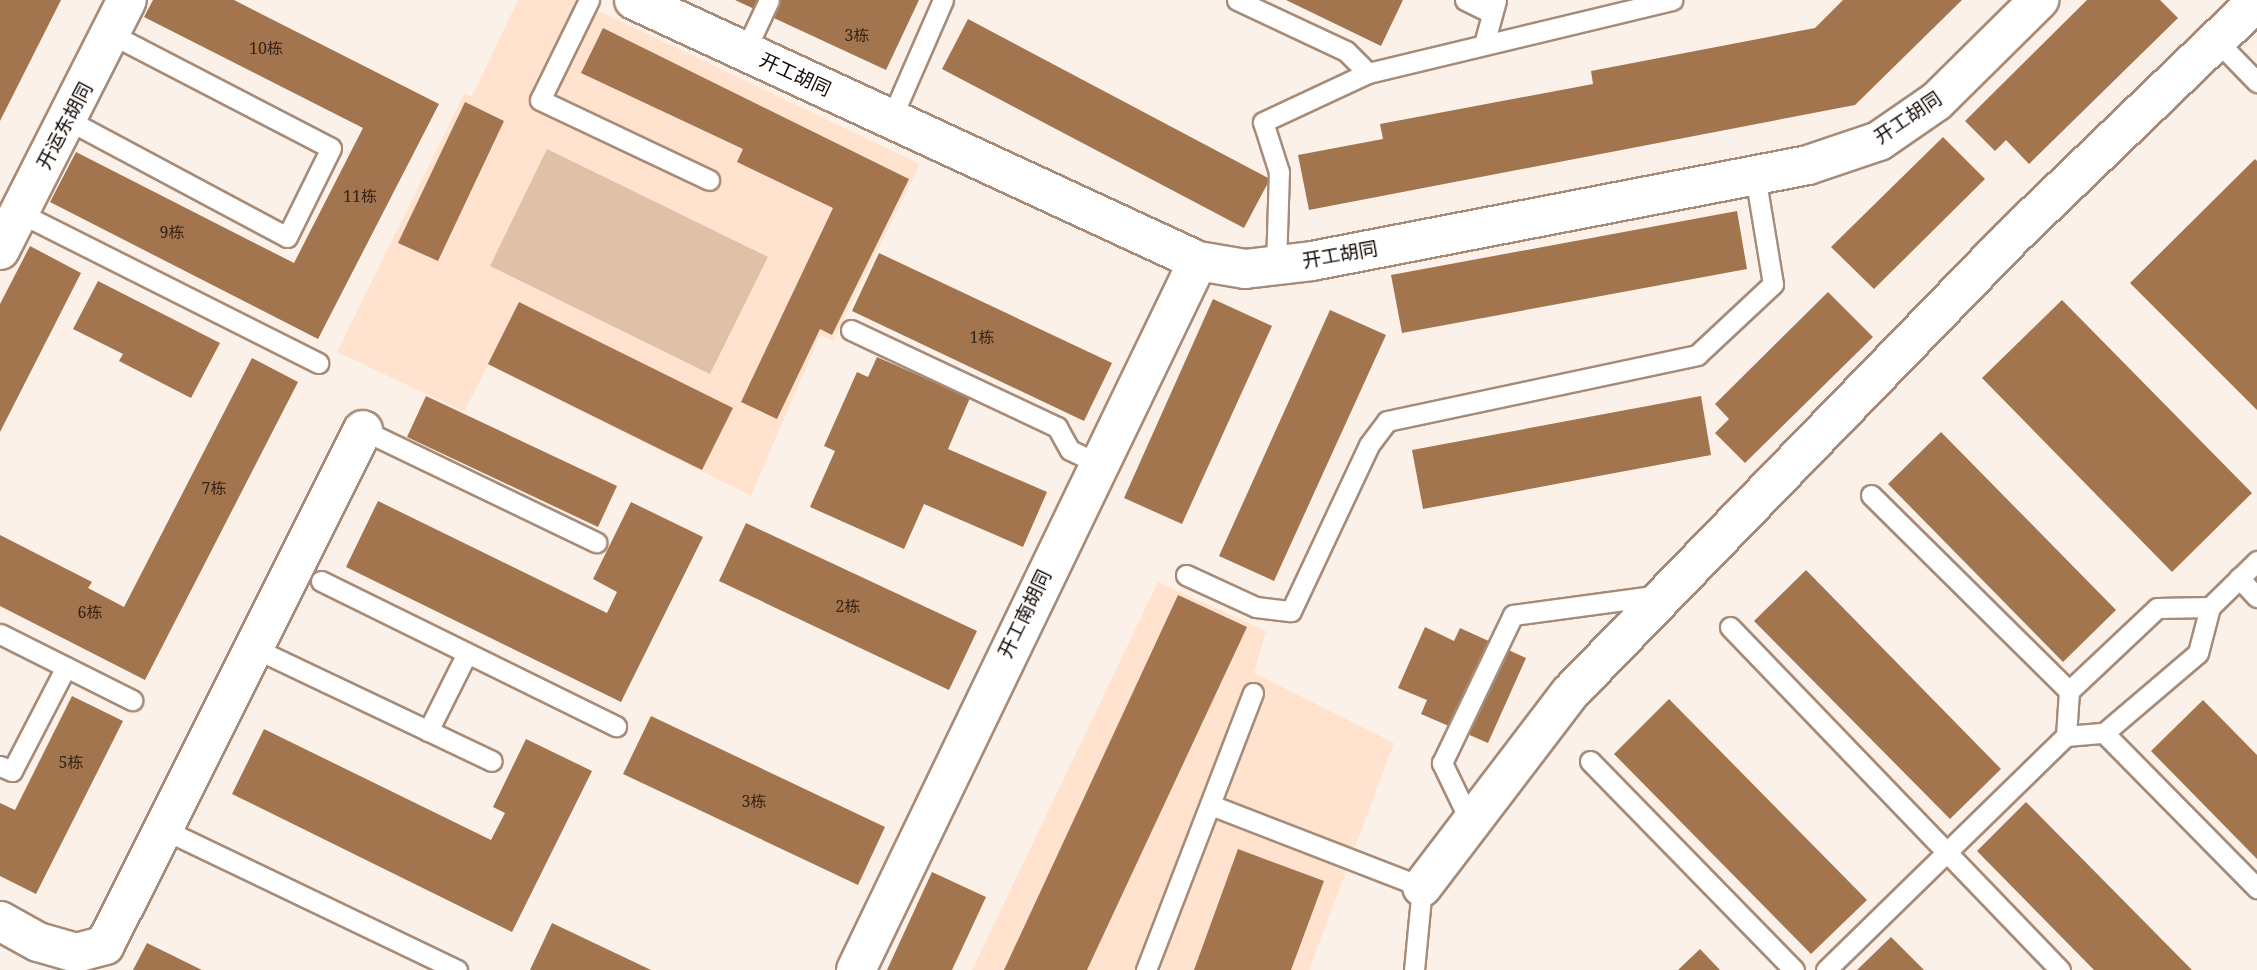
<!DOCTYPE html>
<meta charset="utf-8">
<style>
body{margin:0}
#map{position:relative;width:2257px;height:970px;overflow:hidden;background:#fcf1e8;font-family:"Noto Serif","Noto Sans SC",serif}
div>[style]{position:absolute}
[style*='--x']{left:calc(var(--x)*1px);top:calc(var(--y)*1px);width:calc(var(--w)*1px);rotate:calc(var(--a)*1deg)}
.built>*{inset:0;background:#ffe3ce}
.green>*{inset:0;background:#e0c1a7}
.building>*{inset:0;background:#a2754f}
.roads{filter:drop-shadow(2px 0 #a68c78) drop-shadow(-2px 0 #a68c78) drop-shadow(0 2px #a68c78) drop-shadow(0 -2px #a68c78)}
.lane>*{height:19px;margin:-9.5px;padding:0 9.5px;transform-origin:9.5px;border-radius:9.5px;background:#fff}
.street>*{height:38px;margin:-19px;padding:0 19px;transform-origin:19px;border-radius:19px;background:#fff}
.secondary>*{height:38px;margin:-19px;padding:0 19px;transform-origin:19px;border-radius:19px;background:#fff}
span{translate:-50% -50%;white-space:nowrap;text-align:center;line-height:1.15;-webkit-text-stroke:7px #fff;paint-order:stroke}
.number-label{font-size:16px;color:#362417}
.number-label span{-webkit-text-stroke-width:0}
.street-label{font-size:19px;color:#120904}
</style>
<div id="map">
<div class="built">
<div style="clip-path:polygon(518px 0,576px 0,920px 164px,833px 341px,820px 335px,751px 496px,488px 365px,464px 412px,337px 352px,464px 94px,472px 96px)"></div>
<div style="clip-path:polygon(1158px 582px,1266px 631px,1254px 673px,1394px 743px,1309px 970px,972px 970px)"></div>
</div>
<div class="green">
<div style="clip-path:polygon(547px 149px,768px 257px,710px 374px,490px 266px)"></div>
</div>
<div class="building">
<div style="clip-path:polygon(0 0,61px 0,0 121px)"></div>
<div style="clip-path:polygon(153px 0,234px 0,439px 104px,318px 339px,50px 202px,76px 152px,294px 263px,363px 128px,144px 17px)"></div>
<div style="clip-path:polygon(735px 0,919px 0,886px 70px)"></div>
<div style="clip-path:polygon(1286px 0,1403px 0,1381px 46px)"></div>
<div style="clip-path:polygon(1843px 0,1962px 0,1855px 105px,1309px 210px,1298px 155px,1383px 139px,1380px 124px,1593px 84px,1591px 71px,1815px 28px)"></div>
<div style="clip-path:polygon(2087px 0,2160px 0,2178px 18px,2029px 164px,2006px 140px,1995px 151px,1965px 121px)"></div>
<div style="clip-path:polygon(968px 19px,1270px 179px,1244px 228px,942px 69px)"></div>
<div style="clip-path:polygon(603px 28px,909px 179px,832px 335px,820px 329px,777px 419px,741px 402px,833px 208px,737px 162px,743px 149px,581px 73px)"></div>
<div style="clip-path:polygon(465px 102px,504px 121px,438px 261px,398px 243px)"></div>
<div style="clip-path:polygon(1943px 137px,1985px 179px,1874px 289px,1831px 247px)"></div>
<div style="clip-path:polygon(2255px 159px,2257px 161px,2257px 410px,2130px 283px)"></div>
<div style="clip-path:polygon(1737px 211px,1747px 269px,1402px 333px,1391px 275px)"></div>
<div style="clip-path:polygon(30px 246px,81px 273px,0 432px,0 304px)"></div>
<div style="clip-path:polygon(879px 253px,1112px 363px,1084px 421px,852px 311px)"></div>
<div style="clip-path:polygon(98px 281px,220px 343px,191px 398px,119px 361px,123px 354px,73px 329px)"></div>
<div style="clip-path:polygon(1828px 292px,1873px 337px,1745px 463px,1715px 433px,1729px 419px,1715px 404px)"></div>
<div style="clip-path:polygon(1213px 299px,1272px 326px,1182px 524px,1124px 498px)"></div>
<div style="clip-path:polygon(2062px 300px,2252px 493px,2172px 572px,1982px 378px)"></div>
<div style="clip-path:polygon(519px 302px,733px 408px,702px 470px,488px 364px)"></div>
<div style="clip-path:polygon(1330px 310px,1386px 335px,1274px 581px,1219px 556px)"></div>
<div style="clip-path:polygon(877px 357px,970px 398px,948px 449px,1047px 492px,1023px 547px,924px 504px,904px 549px,810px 507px,835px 451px,824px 446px,857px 372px,868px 377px)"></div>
<div style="clip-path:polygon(252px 358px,298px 382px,145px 680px,0 606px,0 535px,92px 582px,88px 588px,124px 607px)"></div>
<div style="clip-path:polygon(426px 396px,617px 486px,598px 527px,407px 437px)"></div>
<div style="clip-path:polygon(1701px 396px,1711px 455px,1423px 509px,1412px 450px)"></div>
<div style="clip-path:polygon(1941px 432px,2116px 610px,2063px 662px,1888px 484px)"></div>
<div style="clip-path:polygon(378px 501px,607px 613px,617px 592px,593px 579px,631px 502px,703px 537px,621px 702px,346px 567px)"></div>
<div style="clip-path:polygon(746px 523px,977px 631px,949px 690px,719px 581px)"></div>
<div style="clip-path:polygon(1806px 570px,2001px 769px,1950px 819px,1754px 621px)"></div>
<div style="clip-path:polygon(1178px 595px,1247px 627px,1087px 970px,1004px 970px)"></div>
<div style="clip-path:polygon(1425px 627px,1454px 641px,1460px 628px,1526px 658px,1488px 743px,1421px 714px,1427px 700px,1398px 688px)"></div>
<div style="clip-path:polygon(72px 696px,123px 721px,36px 894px,0 876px,0 803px,15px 810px)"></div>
<div style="clip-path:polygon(1669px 699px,1867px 900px,1811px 954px,1614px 754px)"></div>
<div style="clip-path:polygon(2203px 700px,2257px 755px,2257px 859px,2151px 751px)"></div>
<div style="clip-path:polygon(651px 716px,885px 827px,858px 885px,623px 774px)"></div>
<div style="clip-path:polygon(264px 729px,491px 840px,505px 813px,493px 807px,526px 739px,592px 771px,512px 932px,232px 794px)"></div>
<div style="clip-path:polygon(2026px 802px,2192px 970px,2094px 970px,1977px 851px)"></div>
<div style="clip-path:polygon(1238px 849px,1324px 881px,1291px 970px,1194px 970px)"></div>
<div style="clip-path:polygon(932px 872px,986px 897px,952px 970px,887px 970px)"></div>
<div style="clip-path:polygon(552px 923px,651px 970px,530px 970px)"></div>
<div style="clip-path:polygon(1891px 937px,1924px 970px,1857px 970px)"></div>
<div style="clip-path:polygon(147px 943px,202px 970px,133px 970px)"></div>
<div style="clip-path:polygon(1700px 949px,1720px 970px,1678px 970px)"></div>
</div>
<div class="roads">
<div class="lane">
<div style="--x:589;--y:0;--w:111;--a:116.1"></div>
<div style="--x:540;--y:100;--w:187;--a:25.3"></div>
<div style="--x:1237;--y:0;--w:120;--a:25.1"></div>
<div style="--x:1346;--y:51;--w:31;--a:45"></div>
<div style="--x:1465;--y:0;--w:30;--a:26"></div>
<div style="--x:2216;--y:40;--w:59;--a:45.7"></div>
<div style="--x:1484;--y:44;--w:46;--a:-74.7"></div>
<div style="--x:745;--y:51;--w:56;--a:-64.8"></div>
<div style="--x:891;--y:119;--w:130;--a:-66.4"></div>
<div style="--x:68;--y:120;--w:248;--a:28.1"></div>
<div style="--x:287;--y:237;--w:99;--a:-63.7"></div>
<div style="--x:331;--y:148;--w:246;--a:-152.6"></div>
<div style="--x:20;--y:213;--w:334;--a:26.7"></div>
<div style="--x:1276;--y:266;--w:94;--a:-88.2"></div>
<div style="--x:1279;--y:172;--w:52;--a:-107.7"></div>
<div style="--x:1263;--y:122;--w:116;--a:-25"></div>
<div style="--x:1368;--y:73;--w:313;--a:-13.5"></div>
<div style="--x:851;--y:330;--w:228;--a:25.2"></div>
<div style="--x:1057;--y:427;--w:26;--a:61"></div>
<div style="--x:1070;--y:450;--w:32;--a:26"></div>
<div style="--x:363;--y:430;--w:259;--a:25.7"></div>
<div style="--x:1871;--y:495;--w:279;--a:44.7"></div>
<div style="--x:1186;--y:575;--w:77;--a:24.6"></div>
<div style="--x:1256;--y:607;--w:35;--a:7"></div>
<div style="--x:1291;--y:611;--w:183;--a:-64.8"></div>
<div style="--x:1369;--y:445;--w:30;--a:-53"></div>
<div style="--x:1387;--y:421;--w:317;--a:-12"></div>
<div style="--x:1697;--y:355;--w:104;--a:-43.1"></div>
<div style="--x:1773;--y:284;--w:110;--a:-99.4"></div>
<div style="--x:2239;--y:578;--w:26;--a:47"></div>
<div style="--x:321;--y:581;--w:329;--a:26.2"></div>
<div style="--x:1730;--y:627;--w:476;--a:46.1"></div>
<div style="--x:0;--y:634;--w:148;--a:26.6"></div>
<div style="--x:254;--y:648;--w:263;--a:25.4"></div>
<div style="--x:428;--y:731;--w:87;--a:-63.4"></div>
<div style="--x:2104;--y:733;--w:218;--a:45.4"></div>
<div style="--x:2066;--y:736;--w:38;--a:-5"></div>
<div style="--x:2104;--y:733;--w:123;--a:-40.4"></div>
<div style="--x:2198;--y:653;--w:48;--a:-75.4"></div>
<div style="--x:1590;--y:761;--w:292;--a:45.7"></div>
<div style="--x:0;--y:766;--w:13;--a:23"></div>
<div style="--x:12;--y:771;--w:117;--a:-62.6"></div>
<div style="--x:1211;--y:805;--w:226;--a:21.2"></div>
<div style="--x:1422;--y:887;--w:83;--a:95.5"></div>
<div style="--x:1471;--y:823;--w:67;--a:-115.8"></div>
<div style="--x:1442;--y:763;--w:164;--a:-64.4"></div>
<div style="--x:1513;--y:615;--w:149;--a:-7.7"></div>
<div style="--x:163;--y:829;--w:326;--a:25.6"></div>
<div style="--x:1146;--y:970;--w:297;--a:-68.9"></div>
<div style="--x:1826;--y:970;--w:335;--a:-44.3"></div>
<div style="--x:2066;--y:736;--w:45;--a:-86.2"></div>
<div style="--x:2069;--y:691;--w:121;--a:-43.3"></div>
<div style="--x:2157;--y:608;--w:53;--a:-1.1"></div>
<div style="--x:2210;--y:607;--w:66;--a:-44.4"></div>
</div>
<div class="street">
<div style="--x:0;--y:250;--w:280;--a:-63.1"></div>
<div style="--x:1422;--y:887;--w:244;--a:-52.7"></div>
<div style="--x:1570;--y:693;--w:636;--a:-45.89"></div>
<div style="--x:2013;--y:236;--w:339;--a:-43.9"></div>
<div style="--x:0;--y:921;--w:43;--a:28.9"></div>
<div style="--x:38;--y:942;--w:40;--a:16"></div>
<div style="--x:76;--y:953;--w:30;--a:-15"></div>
<div style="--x:105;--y:945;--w:576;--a:-63.39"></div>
<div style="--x:856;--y:970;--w:787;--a:-64.25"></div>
</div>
<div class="secondary">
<div style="--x:634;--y:0;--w:621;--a:24.83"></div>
<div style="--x:1198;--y:261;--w:48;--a:9.7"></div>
<div style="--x:1245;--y:269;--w:67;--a:-6.8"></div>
<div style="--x:1312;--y:261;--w:505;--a:-10.95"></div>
<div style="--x:1808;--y:165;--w:75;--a:-18.7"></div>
<div style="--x:1879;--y:141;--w:70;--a:-34.6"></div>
<div style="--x:1937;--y:101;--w:144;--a:-44.7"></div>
</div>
</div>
<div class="number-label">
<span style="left:857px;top:35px">3栋</span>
<span style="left:266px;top:48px">10栋</span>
<span style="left:360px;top:196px">11栋</span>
<span style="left:172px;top:232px">9栋</span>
<span style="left:982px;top:337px">1栋</span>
<span style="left:214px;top:488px">7栋</span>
<span style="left:848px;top:606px">2栋</span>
<span style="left:90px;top:612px">6栋</span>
<span style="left:71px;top:762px">5栋</span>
<span style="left:754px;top:801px">3栋</span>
</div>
<div class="street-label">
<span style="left:795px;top:75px;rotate:25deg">开工胡同</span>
<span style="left:1908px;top:118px;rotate:-34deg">开工胡同</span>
<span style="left:65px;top:126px;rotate:-62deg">开运东胡同</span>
<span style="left:1340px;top:255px;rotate:-10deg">开工胡同</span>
<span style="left:1025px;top:614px;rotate:-64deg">开工南胡同</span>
</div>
</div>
